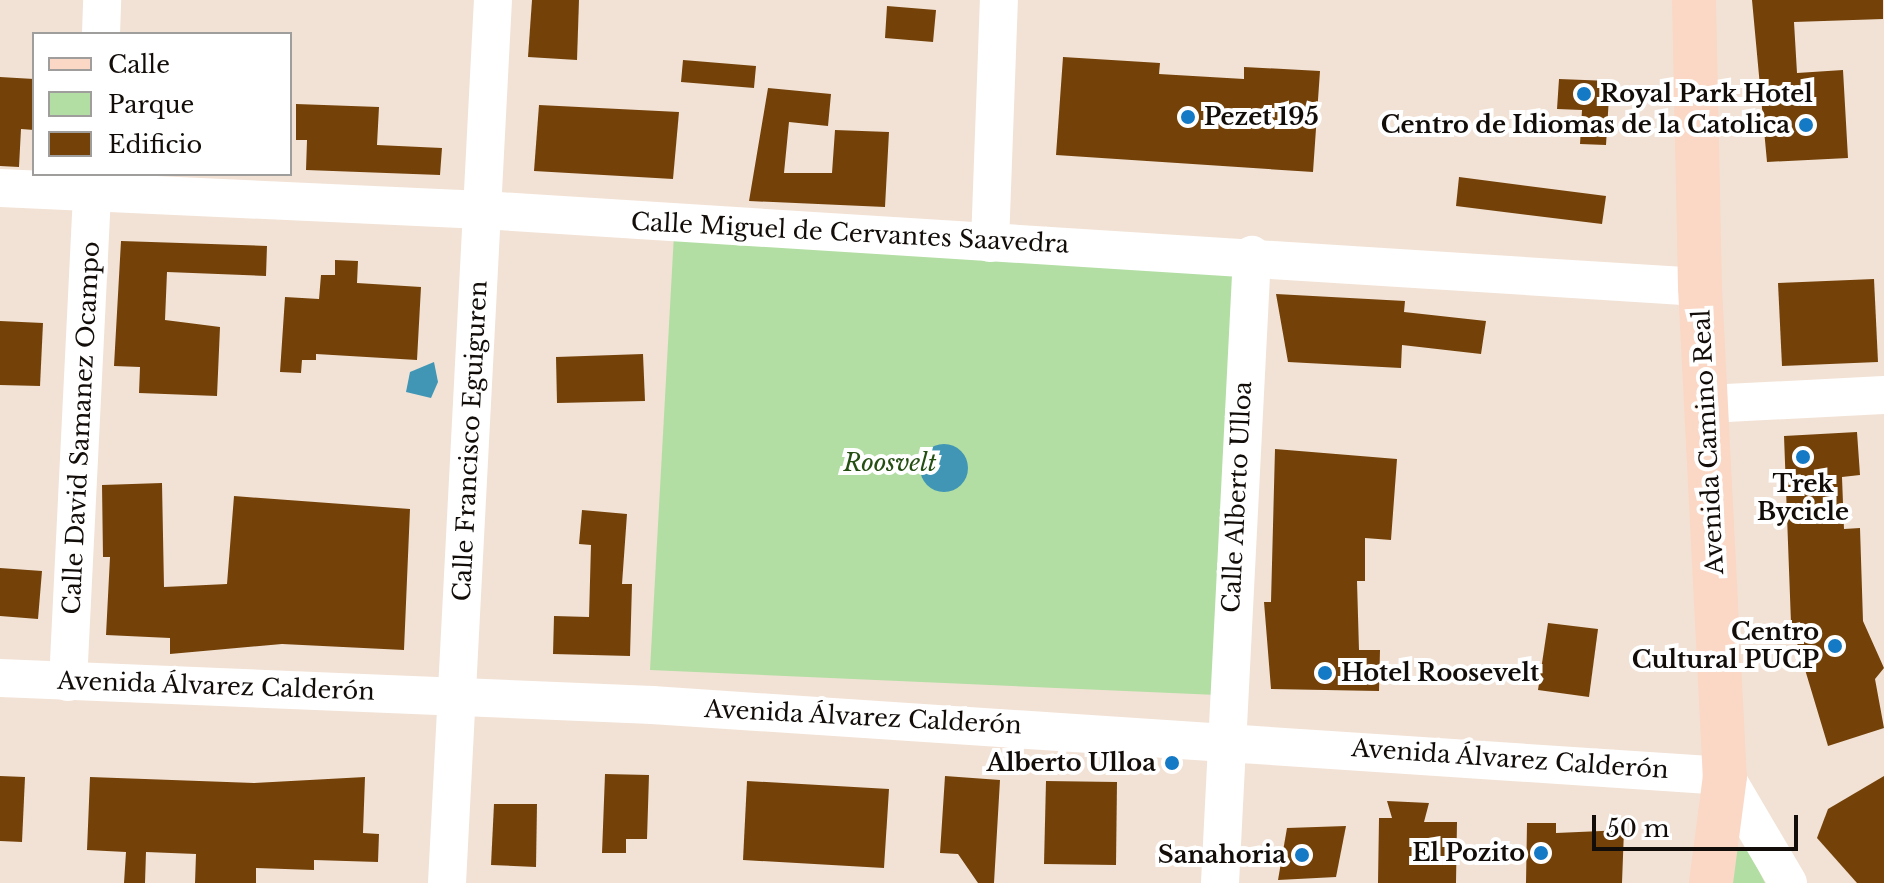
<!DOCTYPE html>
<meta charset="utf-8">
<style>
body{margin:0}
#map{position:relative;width:1884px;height:883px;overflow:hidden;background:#f2e2d5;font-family:"Libre Baskerville",serif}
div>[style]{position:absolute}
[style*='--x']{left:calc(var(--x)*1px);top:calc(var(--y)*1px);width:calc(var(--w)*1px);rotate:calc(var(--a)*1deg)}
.green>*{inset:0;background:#b2dea3}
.water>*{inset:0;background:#4196b6}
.round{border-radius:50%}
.building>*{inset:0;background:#744209}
.minor>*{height:38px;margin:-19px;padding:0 19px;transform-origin:19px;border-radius:19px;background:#fff}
.major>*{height:44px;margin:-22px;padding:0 22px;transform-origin:22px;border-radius:22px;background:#fad8c5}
.dots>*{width:22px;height:22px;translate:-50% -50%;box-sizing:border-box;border:4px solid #fff;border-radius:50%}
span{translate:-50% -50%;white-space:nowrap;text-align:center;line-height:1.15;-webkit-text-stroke:8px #fff;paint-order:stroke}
.poi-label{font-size:24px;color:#120d09;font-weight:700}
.left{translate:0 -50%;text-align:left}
.right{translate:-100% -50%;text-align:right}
.street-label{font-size:24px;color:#120d09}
.park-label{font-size:24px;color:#244e12;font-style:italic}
.legend{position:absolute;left:32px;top:32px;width:260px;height:144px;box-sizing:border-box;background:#fff;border:2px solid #a09e9d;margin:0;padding:10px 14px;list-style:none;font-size:24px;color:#120d09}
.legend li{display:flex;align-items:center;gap:16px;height:40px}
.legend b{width:40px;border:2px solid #a09e9d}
.scale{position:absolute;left:1592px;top:815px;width:206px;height:36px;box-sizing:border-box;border:4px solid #120d09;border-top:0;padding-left:10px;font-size:24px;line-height:28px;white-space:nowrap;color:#120d09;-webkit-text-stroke:6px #fff;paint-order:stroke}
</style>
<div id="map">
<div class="green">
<div style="clip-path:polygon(674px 234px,1240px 266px,1217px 695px,650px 670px)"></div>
<div style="clip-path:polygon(1748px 849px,1765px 883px,1731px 883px,1733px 851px)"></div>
</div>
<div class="water">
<div style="clip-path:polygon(434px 362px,438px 382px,431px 398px,406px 392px,410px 372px)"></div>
<div class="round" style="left:920px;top:444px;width:48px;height:48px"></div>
</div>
<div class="building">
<div style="clip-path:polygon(532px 0,579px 0,577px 60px,528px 57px)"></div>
<div style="clip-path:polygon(1752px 0,1883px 0,1883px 19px,1794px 22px,1797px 73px,1843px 70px,1848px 158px,1767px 162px)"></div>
<div style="clip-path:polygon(887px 6px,936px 10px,933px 42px,885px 38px)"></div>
<div style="clip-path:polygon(1063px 57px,1160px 63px,1159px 74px,1244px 79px,1244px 67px,1320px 71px,1313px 172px,1056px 155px)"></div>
<div style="clip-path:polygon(683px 60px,756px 66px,754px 88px,681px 82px)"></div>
<div style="clip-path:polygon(0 77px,34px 79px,34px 130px,21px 129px,19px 167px,0 166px)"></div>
<div style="clip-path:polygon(1559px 79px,1610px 81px,1606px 145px,1580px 144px,1582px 110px,1557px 109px)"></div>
<div style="clip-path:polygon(768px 88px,831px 94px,828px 126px,789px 122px,784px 173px,832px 173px,835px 130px,889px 132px,885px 207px,749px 201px)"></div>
<div style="clip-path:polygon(296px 104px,379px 107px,377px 145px,442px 148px,440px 175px,306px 170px,307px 140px,296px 140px)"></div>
<div style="clip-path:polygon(539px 105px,679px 112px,673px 179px,534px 171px)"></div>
<div style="clip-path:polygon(1459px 177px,1606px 196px,1602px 224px,1456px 206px)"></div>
<div style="clip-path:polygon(121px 241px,267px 246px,266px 276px,167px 272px,165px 320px,220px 327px,217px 396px,139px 393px,140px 367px,114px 366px)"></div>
<div style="clip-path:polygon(335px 260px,358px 261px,357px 283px,421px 287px,417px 360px,316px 354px,316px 360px,302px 360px,301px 373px,280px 372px,285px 297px,319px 299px,321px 275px,335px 275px)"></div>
<div style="clip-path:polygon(1874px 279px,1878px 362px,1782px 366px,1778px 283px)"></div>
<div style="clip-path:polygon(1276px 294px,1405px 301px,1404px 312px,1486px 321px,1481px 354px,1402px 345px,1401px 368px,1288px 362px)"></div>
<div style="clip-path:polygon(0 321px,43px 323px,40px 386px,0 385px)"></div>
<div style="clip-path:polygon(643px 354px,645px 401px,557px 403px,556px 357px)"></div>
<div style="clip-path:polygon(1857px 432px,1860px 475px,1842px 477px,1844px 529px,1860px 528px,1863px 621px,1884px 668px,1875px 679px,1884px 728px,1828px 746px,1791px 623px,1784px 436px)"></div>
<div style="clip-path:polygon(1275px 449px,1397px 459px,1391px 540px,1365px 538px,1365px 581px,1357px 581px,1359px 650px,1380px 650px,1379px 691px,1271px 689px,1264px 602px,1271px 602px)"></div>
<div style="clip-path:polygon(162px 483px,164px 587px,227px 584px,234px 496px,410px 509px,404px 650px,282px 644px,170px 654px,170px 638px,106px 635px,110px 557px,103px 557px,102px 485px)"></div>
<div style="clip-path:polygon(582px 510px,627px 514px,622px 584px,632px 584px,630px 656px,553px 654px,554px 616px,589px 617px,591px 545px,579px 544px)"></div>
<div style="clip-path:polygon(0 568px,42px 571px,38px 619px,0 616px)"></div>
<div style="clip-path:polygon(1548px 623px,1598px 629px,1589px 697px,1538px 690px)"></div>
<div style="clip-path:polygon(605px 774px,649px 775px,647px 839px,626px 839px,626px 853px,602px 853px)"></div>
<div style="clip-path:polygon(0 776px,25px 777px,22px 842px,0 841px)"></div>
<div style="clip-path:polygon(945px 776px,1000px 780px,994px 883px,978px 883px,958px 854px,940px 853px)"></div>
<div style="clip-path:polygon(1884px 776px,1884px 883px,1857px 883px,1817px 838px,1828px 809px)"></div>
<div style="clip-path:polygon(90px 777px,254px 783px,365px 777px,363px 833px,379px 834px,378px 862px,314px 860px,314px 870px,256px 868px,256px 883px,195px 883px,196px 854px,146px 852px,145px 883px,124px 883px,126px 852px,87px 850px)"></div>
<div style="clip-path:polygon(747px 781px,889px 789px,884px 868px,743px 860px)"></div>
<div style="clip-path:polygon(1046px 781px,1117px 782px,1116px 865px,1044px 864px)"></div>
<div style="clip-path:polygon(1387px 801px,1429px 803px,1424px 822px,1457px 822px,1456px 883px,1378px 883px,1379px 818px,1392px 818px)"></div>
<div style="clip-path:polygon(494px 804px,537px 804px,536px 867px,491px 865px)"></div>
<div style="clip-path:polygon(1527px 823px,1556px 823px,1556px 833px,1624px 830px,1622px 883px,1526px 883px)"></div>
<div style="clip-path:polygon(1346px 826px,1336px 877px,1278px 880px,1287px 828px)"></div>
</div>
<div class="minor">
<div style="--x:101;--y:34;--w:34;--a:-88"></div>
<div style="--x:0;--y:188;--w:483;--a:2.6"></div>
<div style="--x:482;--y:210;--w:1220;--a:3.62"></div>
<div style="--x:990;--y:243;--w:243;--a:-87.9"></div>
<div style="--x:1707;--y:404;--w:177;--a:-2.9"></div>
<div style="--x:0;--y:678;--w:653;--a:2.37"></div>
<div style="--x:652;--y:705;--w:1075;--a:3.79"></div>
<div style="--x:1725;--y:776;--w:124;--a:59.5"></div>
<div style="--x:68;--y:682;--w:509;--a:-87.18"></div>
<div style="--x:447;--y:883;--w:884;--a:-87.02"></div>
<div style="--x:1220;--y:883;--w:629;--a:-87.08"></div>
</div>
<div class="major">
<div style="--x:1694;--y:0;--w:287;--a:88.8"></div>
<div style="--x:1700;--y:287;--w:490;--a:87.1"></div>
<div style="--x:1725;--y:776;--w:108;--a:97.5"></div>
</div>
<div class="dots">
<div style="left:1584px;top:94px;background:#157ac5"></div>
<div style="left:1188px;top:117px;background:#157ac5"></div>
<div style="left:1806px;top:125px;background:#157ac5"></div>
<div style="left:1803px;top:457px;background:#157ac5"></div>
<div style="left:1835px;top:646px;background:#157ac5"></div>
<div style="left:1325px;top:673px;background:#157ac5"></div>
<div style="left:1172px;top:763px;background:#157ac5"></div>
<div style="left:1541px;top:853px;background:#157ac5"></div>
<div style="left:1302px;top:855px;background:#157ac5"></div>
</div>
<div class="poi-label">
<span class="left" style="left:1600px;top:94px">Royal Park Hotel</span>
<span class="left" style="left:1204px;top:117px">Pezet 195</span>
<span class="right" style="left:1790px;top:125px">Centro de Idiomas de la Catolica</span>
<span style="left:1803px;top:498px">Trek<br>Bycicle</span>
<span class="right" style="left:1819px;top:646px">Centro<br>Cultural PUCP</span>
<span class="left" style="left:1341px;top:673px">Hotel Roosevelt</span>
<span class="right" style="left:1156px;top:763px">Alberto Ulloa</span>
<span class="right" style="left:1525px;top:853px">El Pozito</span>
<span class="right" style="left:1286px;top:855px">Sanahoria</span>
</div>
<div class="street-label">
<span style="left:850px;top:233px;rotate:3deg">Calle Miguel de Cervantes Saavedra</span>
<span style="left:81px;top:428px;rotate:-87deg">Calle David Samanez Ocampo</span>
<span style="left:470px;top:441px;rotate:-87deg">Calle Francisco Eguiguren</span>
<span style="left:1708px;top:442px;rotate:-93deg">Avenida Camino Real</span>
<span style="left:1237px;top:497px;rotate:-87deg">Calle Alberto Ulloa</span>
<span style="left:216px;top:686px;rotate:2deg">Avenida Álvarez Calderón</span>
<span style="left:863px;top:717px;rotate:3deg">Avenida Álvarez Calderón</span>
<span style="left:1510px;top:759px;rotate:4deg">Avenida Álvarez Calderón</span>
</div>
<div class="park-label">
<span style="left:890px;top:463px">Roosvelt</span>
</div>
<ul class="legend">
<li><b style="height:10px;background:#fad8c5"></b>Calle</li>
<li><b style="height:22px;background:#b2dea3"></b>Parque</li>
<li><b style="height:22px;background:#744209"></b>Edificio</li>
</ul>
<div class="scale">50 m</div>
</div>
